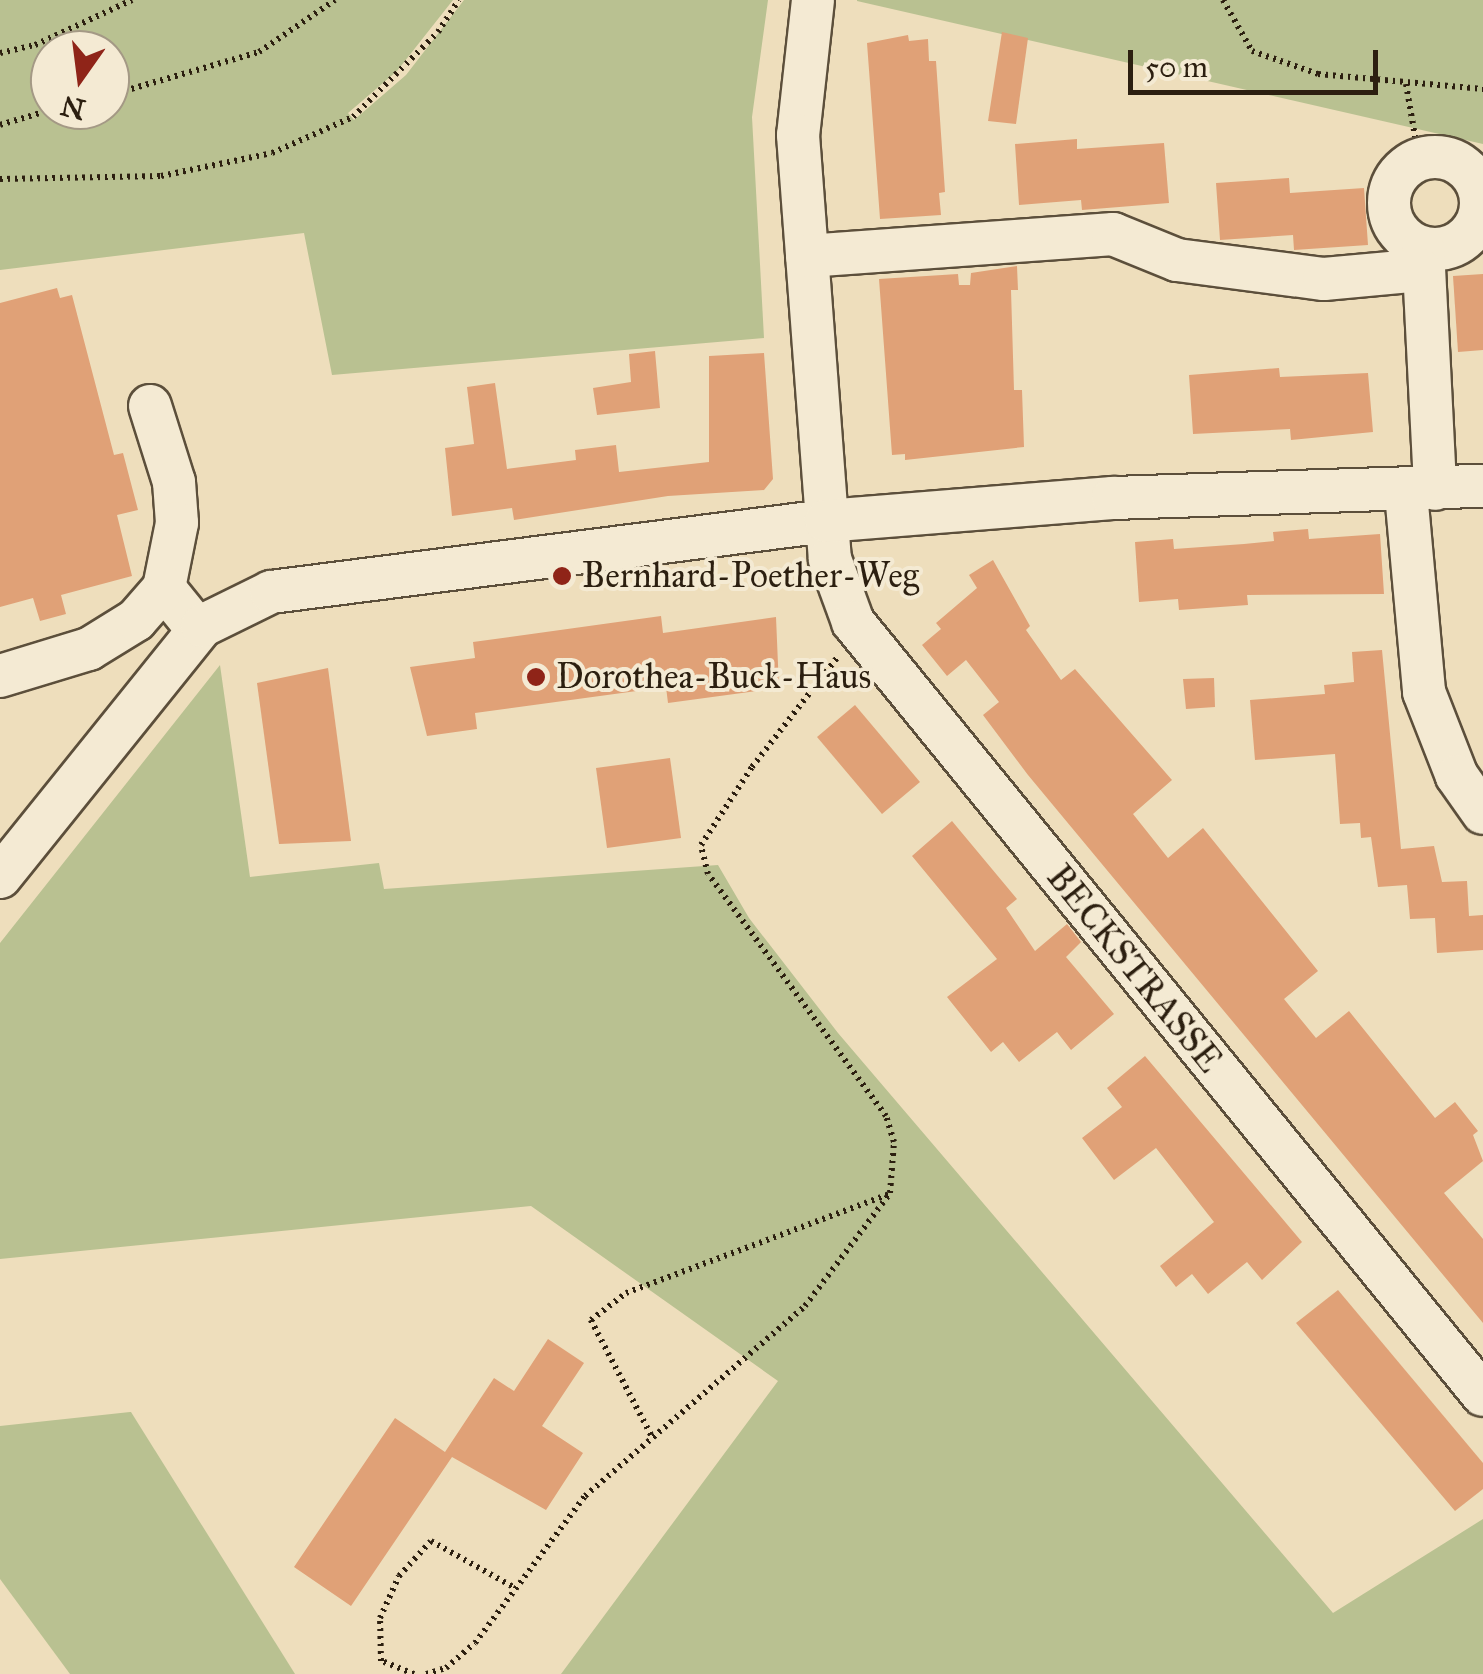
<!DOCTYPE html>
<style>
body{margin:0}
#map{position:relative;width:1483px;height:1674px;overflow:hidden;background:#eedebc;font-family:"IM FELL Great Primer",serif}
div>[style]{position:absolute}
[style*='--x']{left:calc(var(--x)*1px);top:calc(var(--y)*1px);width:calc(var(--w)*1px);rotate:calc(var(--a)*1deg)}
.green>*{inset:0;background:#b9c191}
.building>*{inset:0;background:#e0a177}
.path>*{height:6px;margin-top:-3px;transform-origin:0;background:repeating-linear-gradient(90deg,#2c1f10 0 2.5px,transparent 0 7.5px)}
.roads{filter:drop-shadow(2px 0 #5c4f3b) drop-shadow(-2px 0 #5c4f3b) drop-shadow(0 2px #5c4f3b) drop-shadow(0 -2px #5c4f3b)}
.minor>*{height:42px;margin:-21px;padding:0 21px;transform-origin:21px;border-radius:21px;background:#f4ead3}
.minor>.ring{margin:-21px;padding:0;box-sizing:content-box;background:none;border:42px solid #f4ead3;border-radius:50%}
.dots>*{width:28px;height:28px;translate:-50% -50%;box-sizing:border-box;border:5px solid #f4ead3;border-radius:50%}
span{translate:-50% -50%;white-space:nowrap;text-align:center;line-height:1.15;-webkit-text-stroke:8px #f4ead3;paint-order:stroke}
.poi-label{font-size:35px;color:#2c1f10}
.left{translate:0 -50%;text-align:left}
.street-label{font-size:35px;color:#2c1f10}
.north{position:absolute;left:30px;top:30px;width:100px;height:100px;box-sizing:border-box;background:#f4ead3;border:2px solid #a49985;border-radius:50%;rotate:194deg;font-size:28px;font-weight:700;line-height:40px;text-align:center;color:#2c1f10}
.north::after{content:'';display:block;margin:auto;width:35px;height:45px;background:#8f2418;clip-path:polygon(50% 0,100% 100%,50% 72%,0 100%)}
.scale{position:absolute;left:1128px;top:50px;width:250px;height:45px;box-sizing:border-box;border:5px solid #2c1f10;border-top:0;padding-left:12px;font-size:30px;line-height:35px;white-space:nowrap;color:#2c1f10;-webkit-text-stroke:8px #f4ead3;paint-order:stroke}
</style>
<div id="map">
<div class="green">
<div style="clip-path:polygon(evenodd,0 0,453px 0,397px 71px,348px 113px,354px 120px,406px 75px,464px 0,768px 0,752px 117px,764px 338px,332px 375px,304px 233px,0 270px,0 0,50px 50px,110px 50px,110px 110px,50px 110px,50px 50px)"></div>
<div style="clip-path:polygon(1483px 0,1483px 144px,857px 1px,857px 0)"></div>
<div style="clip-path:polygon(220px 665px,250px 877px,379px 863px,384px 889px,718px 865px,749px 918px,838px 1033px,1333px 1613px,1483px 1519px,1483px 1674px,561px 1674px,778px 1381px,531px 1206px,0 1259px,0 943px)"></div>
<div style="clip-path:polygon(130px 1412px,131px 1412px,295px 1674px,70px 1674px,0 1579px,0 1426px)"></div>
</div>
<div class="building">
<div style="clip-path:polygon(1002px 32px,1028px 38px,1016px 124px,988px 121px)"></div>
<div style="clip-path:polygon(908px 35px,909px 41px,928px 39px,929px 61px,936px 61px,945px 192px,939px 193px,941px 215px,880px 219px,867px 43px)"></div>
<div style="clip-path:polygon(1077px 139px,1077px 149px,1164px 143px,1169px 203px,1082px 210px,1081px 200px,1019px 205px,1015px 144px)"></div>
<div style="clip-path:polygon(1289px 178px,1290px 193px,1364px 188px,1368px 245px,1294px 250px,1293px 235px,1220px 240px,1216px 183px)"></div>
<div style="clip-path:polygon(1017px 266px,1018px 290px,1011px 290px,1014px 390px,1022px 390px,1024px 447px,905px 460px,905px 454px,892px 455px,879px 279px,958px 274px,959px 285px,970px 285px,971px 273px)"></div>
<div style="clip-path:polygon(1483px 274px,1483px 350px,1458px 352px,1453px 276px)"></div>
<div style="clip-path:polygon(57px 288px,60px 298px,72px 295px,114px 455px,123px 453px,138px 510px,117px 515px,132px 576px,61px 595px,66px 614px,40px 621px,33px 598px,0 607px,0 303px)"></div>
<div style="clip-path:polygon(655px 351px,660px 408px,597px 415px,593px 388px,631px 382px,629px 354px)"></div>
<div style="clip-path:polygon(764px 353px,773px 479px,764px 490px,668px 496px,514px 520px,512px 508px,452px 516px,445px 448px,474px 444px,467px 387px,495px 383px,507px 469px,576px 460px,575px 450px,616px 445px,619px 472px,709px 462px,709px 356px)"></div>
<div style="clip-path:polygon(1279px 368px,1280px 377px,1368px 373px,1373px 432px,1291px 440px,1290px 429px,1193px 434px,1189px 375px)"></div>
<div style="clip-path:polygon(1308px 529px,1309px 539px,1380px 534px,1384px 594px,1247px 595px,1248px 605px,1179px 610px,1178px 599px,1139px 602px,1135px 542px,1173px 539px,1174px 549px,1244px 544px,1274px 541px,1273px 532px)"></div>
<div style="clip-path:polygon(993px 560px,1030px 626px,1026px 630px,1061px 680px,1075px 669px,1172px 780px,1133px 814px,1168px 858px,1203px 828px,1318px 971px,1284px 999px,1316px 1038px,1349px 1011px,1435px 1118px,1455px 1102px,1478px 1131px,1473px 1135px,1483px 1161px,1444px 1193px,1483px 1239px,1483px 1323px,1028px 775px,983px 715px,999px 702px,966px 660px,947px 676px,922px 645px,941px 629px,936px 623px,977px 588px,969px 575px)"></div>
<div style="clip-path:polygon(661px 616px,663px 633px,776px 617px,779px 688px,668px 703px,666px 687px,475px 713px,477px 729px,427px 736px,410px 667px,475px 658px,473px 642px)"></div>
<div style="clip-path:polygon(1382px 650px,1401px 849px,1434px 846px,1442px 882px,1467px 881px,1469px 916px,1483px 915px,1483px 950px,1437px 953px,1435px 918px,1410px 919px,1407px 885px,1378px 887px,1371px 837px,1361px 838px,1360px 823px,1340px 824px,1335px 754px,1255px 760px,1250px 700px,1325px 694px,1324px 685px,1354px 682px,1352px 652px)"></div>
<div style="clip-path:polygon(328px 668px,351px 841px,279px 844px,257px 683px)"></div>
<div style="clip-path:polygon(1214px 678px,1215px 707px,1186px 709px,1183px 679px)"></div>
<div style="clip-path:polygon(855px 705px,920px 782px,882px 814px,817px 737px)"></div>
<div style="clip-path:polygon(670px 758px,681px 838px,607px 848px,596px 768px)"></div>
<div style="clip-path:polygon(952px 821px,1017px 899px,1006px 908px,1035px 951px,1067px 924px,1081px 942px,1066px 957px,1114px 1014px,1071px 1050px,1057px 1032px,1019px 1062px,1003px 1042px,991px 1052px,947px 997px,997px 959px,912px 856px)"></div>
<div style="clip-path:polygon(1145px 1056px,1302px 1242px,1262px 1280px,1247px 1262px,1208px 1294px,1192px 1274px,1176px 1287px,1160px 1266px,1214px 1222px,1156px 1148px,1114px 1180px,1082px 1138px,1122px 1107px,1107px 1088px)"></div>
<div style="clip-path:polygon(1338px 1290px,1483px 1463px,1483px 1489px,1455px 1511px,1296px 1323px)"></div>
<div style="clip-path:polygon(548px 1339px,584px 1363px,542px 1426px,583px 1453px,546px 1510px,452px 1457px,351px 1606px,294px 1567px,395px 1418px,445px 1452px,494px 1378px,514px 1391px)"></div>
</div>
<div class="path">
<div style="--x:1223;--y:0;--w:59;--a:60.4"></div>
<div style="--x:1252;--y:51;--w:70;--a:19.2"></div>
<div style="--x:1318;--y:74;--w:166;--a:5.2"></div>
<div style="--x:0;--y:53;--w:36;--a:-13"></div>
<div style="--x:35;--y:45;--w:107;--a:-24.9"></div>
<div style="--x:1406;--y:84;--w:76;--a:80.2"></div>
<div style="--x:110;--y:95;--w:155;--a:-16.1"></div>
<div style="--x:259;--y:52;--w:92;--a:-34.4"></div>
<div style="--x:0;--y:125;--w:52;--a:-16.7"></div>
<div style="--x:0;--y:179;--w:161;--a:-1.1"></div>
<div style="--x:161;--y:176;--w:113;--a:-11.7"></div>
<div style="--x:272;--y:153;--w:89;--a:-24"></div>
<div style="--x:353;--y:117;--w:120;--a:-45"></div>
<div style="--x:438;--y:32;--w:38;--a:-57"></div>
<div style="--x:651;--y:1435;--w:130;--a:-117.6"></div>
<div style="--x:591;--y:1320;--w:44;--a:-37.6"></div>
<div style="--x:626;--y:1293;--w:281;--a:-20.6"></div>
<div style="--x:414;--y:1674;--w:35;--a:-158"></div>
<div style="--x:381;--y:1661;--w:43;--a:-91.3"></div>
<div style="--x:380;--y:1618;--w:46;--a:-65.7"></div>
<div style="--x:399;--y:1576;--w:47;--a:-47.6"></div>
<div style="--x:431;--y:1541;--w:96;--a:29.2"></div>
<div style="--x:426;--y:1674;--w:21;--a:-17"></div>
<div style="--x:446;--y:1668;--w:38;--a:-41"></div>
<div style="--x:475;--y:1643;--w:184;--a:-53.2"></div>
<div style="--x:585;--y:1496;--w:291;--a:-40.8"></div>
<div style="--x:805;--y:1306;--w:141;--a:-53"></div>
<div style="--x:890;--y:1193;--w:51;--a:-85.5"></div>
<div style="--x:894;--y:1142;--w:27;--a:-107"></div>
<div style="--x:886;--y:1116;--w:300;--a:-126.3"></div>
<div style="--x:708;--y:874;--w:30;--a:-104"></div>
<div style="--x:701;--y:845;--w:93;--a:-56.8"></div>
<div style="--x:752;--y:767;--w:138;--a:-52.1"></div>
</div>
<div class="roads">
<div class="minor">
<div style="--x:813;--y:0;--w:136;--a:96.3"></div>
<div style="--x:798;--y:135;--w:425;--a:85.7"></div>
<div style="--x:830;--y:559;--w:67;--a:69.9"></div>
<div style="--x:853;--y:622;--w:997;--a:50.82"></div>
<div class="ring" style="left:1389px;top:157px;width:50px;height:50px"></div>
<div style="--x:1423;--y:248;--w:241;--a:87.1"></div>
<div style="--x:807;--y:256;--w:307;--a:-4.1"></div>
<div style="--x:1113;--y:234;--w:69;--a:22.1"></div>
<div style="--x:1177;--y:260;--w:148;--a:7.4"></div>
<div style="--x:1324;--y:279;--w:97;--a:-5.3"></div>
<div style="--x:150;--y:406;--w:80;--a:72.5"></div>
<div style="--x:174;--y:482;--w:41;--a:85.8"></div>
<div style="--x:177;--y:523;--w:66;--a:101.3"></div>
<div style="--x:164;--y:588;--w:54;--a:51"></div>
<div style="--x:1406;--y:493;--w:200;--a:84.8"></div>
<div style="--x:1424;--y:692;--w:90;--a:68.6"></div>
<div style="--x:1457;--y:776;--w:45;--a:54.9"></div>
<div style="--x:0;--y:676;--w:93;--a:-16.9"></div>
<div style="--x:89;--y:649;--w:55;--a:-31.7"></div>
<div style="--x:136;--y:620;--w:43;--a:-48.8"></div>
<div style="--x:0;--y:877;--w:322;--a:-51.2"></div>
<div style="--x:202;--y:626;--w:77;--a:-26.2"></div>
<div style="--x:271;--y:592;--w:560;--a:-7.29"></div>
<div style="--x:826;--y:521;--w:288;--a:-4.6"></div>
<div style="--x:1113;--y:498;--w:370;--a:-1.9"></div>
</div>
</div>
<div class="dots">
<div style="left:562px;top:576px;background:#8f2418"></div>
<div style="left:536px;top:677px;background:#8f2418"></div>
</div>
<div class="poi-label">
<span class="left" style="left:582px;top:576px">Bernhard-Poether-Weg</span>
<span class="left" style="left:556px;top:677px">Dorothea-Buck-Haus</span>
</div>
<div class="street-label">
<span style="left:1134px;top:969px;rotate:51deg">BECKSTRASSE</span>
</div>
<div class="north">N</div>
<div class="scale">50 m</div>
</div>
